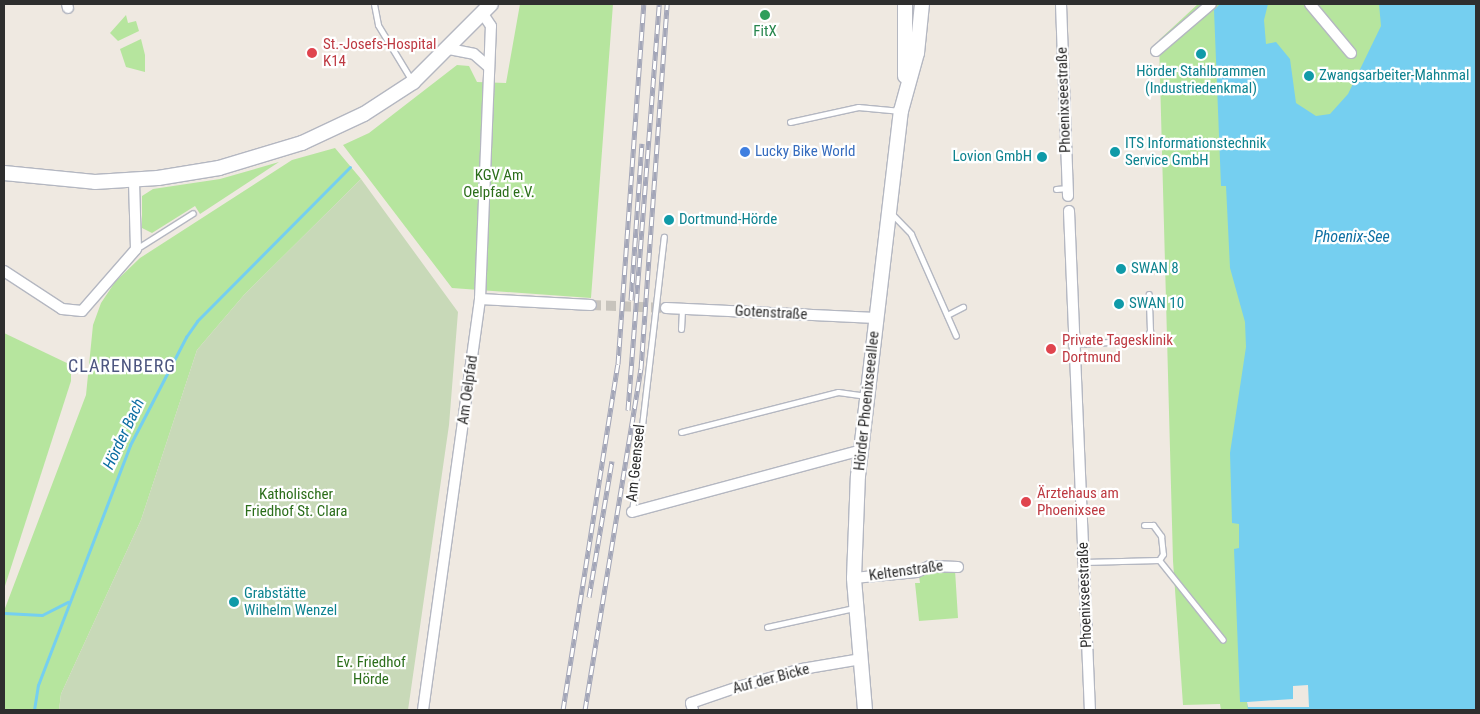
<!DOCTYPE html>
<meta charset="utf-8">
<style>
body{margin:0}
#map{position:relative;width:1480px;height:714px;overflow:hidden;background:#efe9e1;font-family:"Roboto Condensed",sans-serif}
div>[style]{position:absolute}
[style*='--x']{left:calc(var(--x)*1px);top:calc(var(--y)*1px);width:calc(var(--w)*1px);rotate:calc(var(--a)*1deg)}
.green>*{inset:0;background:#b6e59e}
.cemetery>*{inset:0;background:#c8d9b8}
.water>*{inset:0;background:#75cff0}
.pier>*{inset:0;background:#efe9e1}
.stream>*{height:3px;margin:-1.5px;padding:0 1.5px;transform-origin:1.5px;border-radius:1.5px;background:#75cff0}
.street-tunnel>*{height:10px;margin-top:-5px;transform-origin:0;background:repeating-linear-gradient(90deg,#c8c4bd 0 10px,transparent 0 15px)}
.roads{filter:drop-shadow(1px 0 #b4b7c1) drop-shadow(-1px 0 #b4b7c1) drop-shadow(0 1px #b4b7c1) drop-shadow(0 -1px #b4b7c1)}
.lane>*{height:5px;margin:-2.5px;padding:0 2.5px;transform-origin:2.5px;border-radius:2.5px;background:#fff}
.street>*{height:10px;margin:-5px;padding:0 5px;transform-origin:5px;border-radius:5px;background:#fff}
.secondary>*{height:14px;margin:-7px;padding:0 7px;transform-origin:7px;border-radius:7px;background:#fff}
.rail>*{height:5px;margin-top:-2.5px;transform-origin:0;background:repeating-linear-gradient(90deg,#fff 0 9px,#a3a6b8 0 18px);box-sizing:border-box;border-block:1px solid #a3a6b8}
.dots>*{width:14px;height:14px;translate:-50% -50%;box-sizing:border-box;border:2px solid #fff;border-radius:50%}
span{translate:-50% -50%;white-space:nowrap;text-align:center;line-height:1.15;-webkit-text-stroke:4.5px #fff;paint-order:stroke}
.leisure-label{font-size:15px;color:#27864d}
.health-label{font-size:15px;color:#be3a42}
.left{translate:0 -50%;text-align:left}
.culture-label{font-size:15px;color:#0d838f}
.right{translate:-100% -50%;text-align:right}
.street-label{font-size:15px;color:#2e2e2e}
.shop-label{font-size:15px;color:#366cbe}
.park-label{font-size:15px;color:#2c6e1b}
.water-label{font-size:16px;color:#0d6fa3;font-style:italic}
.quarter-label{font-size:18px;color:#4d5680;letter-spacing:1px}
.frame{position:absolute;inset:0;border:5px solid #2e2e2e;pointer-events:none}
</style>
<div id="map">
<div class="green">
<div style="clip-path:polygon(520px 4px,613px 4px,591px 298px,452px 288px,343px 145px,369px 133px,457px 65px,469px 66px,477px 82px,506px 83px)"></div>
<div style="clip-path:polygon(1198px 4px,1476px 4px,1476px 710px,1221px 710px,1220px 704px,1183px 705px,1173px 561px,1159px 40px)"></div>
<div style="clip-path:polygon(126px 15px,128px 23px,136px 21px,139px 31px,118px 41px,110px 33px)"></div>
<div style="clip-path:polygon(141px 39px,145px 55px,145px 72px,126px 67px,120px 49px)"></div>
<div style="clip-path:polygon(335px 148px,361px 179px,244px 295px,197px 350px,141px 520px,61px 694px,59px 710px,4px 710px,4px 611px,86px 395px,93px 325px,101px 303px,115px 282px,140px 258px,292px 160px)"></div>
<div style="clip-path:polygon(279px 162px,200px 214px,195px 206px,152px 233px,142px 228px,142px 196px,153px 189px,220px 179px)"></div>
<div style="clip-path:polygon(4px 333px,71px 365px,71px 381px,4px 589px)"></div>
<div style="clip-path:polygon(955px 570px,958px 618px,919px 621px,915px 583px,920px 583px,919px 576px)"></div>
</div>
<div class="cemetery">
<div style="clip-path:polygon(361px 179px,458px 312px,449px 425px,408px 710px,59px 710px,61px 694px,141px 520px,197px 350px,244px 295px)"></div>
</div>
<div class="water">
<div style="clip-path:polygon(1220px 4px,1268px 4px,1264px 20px,1266px 44px,1276px 42px,1290px 59px,1296px 103px,1316px 116px,1330px 114px,1348px 94px,1381px 26px,1379px 4px,1476px 4px,1476px 710px,1248px 710px,1247px 702px,1240px 702px,1234px 549px,1239px 548px,1239px 524px,1232px 523px,1230px 453px,1246px 347px,1245px 322px,1230px 268px,1226px 186px,1221px 186px,1214px 10px)"></div>
</div>
<div class="pier">
<div style="clip-path:polygon(1308px 685px,1309px 707px,1248px 707px,1247px 702px,1293px 699px,1293px 686px)"></div>
</div>
<div class="stream">
<div style="--x:4;--y:613;--w:38;--a:3"></div>
<div style="--x:42;--y:615;--w:29;--a:-27"></div>
<div style="--x:34;--y:710;--w:25;--a:-81"></div>
<div style="--x:38;--y:685;--w:257;--a:-69"></div>
<div style="--x:130;--y:445;--w:122;--a:-62.6"></div>
<div style="--x:186;--y:337;--w:19;--a:-55"></div>
<div style="--x:197;--y:321;--w:217;--a:-45.2"></div>
</div>
<div class="street-tunnel">
<div style="--x:591;--y:305;--w:75;--a:2.3"></div>
</div>
<div class="roads">
<div class="lane">
<div style="--x:374;--y:4;--w:21;--a:79"></div>
<div style="--x:378;--y:25;--w:66;--a:58.7"></div>
<div style="--x:790;--y:122;--w:70;--a:-12.4"></div>
<div style="--x:858;--y:107;--w:43;--a:5.3"></div>
<div style="--x:1056;--y:189;--w:12;--a:-5"></div>
<div style="--x:891;--y:213;--w:29;--a:46"></div>
<div style="--x:911;--y:234;--w:111;--a:66.2"></div>
<div style="--x:136;--y:249;--w:67;--a:-32.3"></div>
<div style="--x:947;--y:315;--w:18;--a:-27"></div>
<div style="--x:681;--y:329;--w:20;--a:-87"></div>
<div style="--x:1075;--y:344;--w:69;--a:-3.3"></div>
<div style="--x:1144;--y:340;--w:11;--a:-56"></div>
<div style="--x:1150;--y:331;--w:37;--a:-92"></div>
<div style="--x:681;--y:432;--w:162;--a:-14.3"></div>
<div style="--x:838;--y:392;--w:29;--a:8"></div>
<div style="--x:632;--y:512;--w:277;--a:-83.4"></div>
<div style="--x:1144;--y:525;--w:9;--a:0"></div>
<div style="--x:1153;--y:525;--w:14;--a:54"></div>
<div style="--x:1161;--y:536;--w:18;--a:84"></div>
<div style="--x:1163;--y:554;--w:7;--a:124"></div>
<div style="--x:1084;--y:562;--w:75;--a:-1.5"></div>
<div style="--x:1159;--y:560;--w:102;--a:51.3"></div>
<div style="--x:767;--y:627;--w:89;--a:-12.3"></div>
</div>
<div class="street">
<div style="--x:67;--y:4;--w:4;--a:76"></div>
<div style="--x:1061;--y:4;--w:192;--a:87.9"></div>
<div style="--x:1310;--y:4;--w:64;--a:50.1"></div>
<div style="--x:449;--y:49;--w:25;--a:11"></div>
<div style="--x:474;--y:54;--w:20;--a:41"></div>
<div style="--x:1156;--y:51;--w:72;--a:-40.5"></div>
<div style="--x:1069;--y:211;--w:499;--a:87.6"></div>
<div style="--x:4;--y:271;--w:69;--a:33.2"></div>
<div style="--x:62;--y:309;--w:20;--a:6"></div>
<div style="--x:82;--y:311;--w:82;--a:-48.9"></div>
<div style="--x:136;--y:249;--w:69;--a:-91.7"></div>
<div style="--x:480;--y:299;--w:111;--a:3.1"></div>
<div style="--x:666;--y:308;--w:210;--a:2.7"></div>
<div style="--x:632;--y:512;--w:237;--a:-15.1"></div>
<div style="--x:854;--y:578;--w:63;--a:-5.4"></div>
<div style="--x:917;--y:572;--w:14;--a:-25"></div>
<div style="--x:930;--y:566;--w:28;--a:2"></div>
<div style="--x:423;--y:710;--w:415;--a:-82.1"></div>
<div style="--x:480;--y:299;--w:273;--a:-87.7"></div>
<div style="--x:491;--y:26;--w:14;--a:-124"></div>
<div style="--x:693;--y:710;--w:7;--a:-106"></div>
<div style="--x:691;--y:703;--w:50;--a:-18.8"></div>
<div style="--x:738;--y:687;--w:66;--a:-15.7"></div>
<div style="--x:802;--y:669;--w:60;--a:-9.6"></div>
</div>
<div class="secondary">
<div style="--x:905;--y:76;--w:72;--a:-90"></div>
<div style="--x:4;--y:173;--w:91;--a:5.6"></div>
<div style="--x:95;--y:182;--w:63;--a:-3.6"></div>
<div style="--x:158;--y:178;--w:62;--a:-9.3"></div>
<div style="--x:219;--y:168;--w:87;--a:-16.8"></div>
<div style="--x:302;--y:143;--w:68;--a:-25.1"></div>
<div style="--x:364;--y:114;--w:59;--a:-33.1"></div>
<div style="--x:413;--y:82;--w:110;--a:-45"></div>
<div style="--x:865;--y:710;--w:132;--a:-94.8"></div>
<div style="--x:854;--y:578;--w:102;--a:-87.8"></div>
<div style="--x:858;--y:476;--w:368;--a:-83.3"></div>
<div style="--x:901;--y:111;--w:60;--a:-74.6"></div>
<div style="--x:917;--y:53;--w:49;--a:-84.2"></div>
</div>
</div>
<div class="rail">
<div style="--x:631;--y:300;--w:157;--a:-86"></div>
<div style="--x:628;--y:410;--w:407;--a:-85.6"></div>
<div style="--x:589;--y:597;--w:138;--a:-80.4"></div>
<div style="--x:563;--y:710;--w:350;--a:-81"></div>
<div style="--x:618;--y:364;--w:361;--a:-85.9"></div>
<div style="--x:585;--y:710;--w:346;--a:-80.7"></div>
<div style="--x:641;--y:369;--w:366;--a:-85.9"></div>
</div>
<div class="dots">
<div style="left:765px;top:15px;background:#2e9e5b"></div>
<div style="left:312px;top:53px;background:#e0444e"></div>
<div style="left:1201px;top:54px;background:#0f9aa8"></div>
<div style="left:1309px;top:76px;background:#0f9aa8"></div>
<div style="left:745px;top:152px;background:#3f7fe0"></div>
<div style="left:1115px;top:152px;background:#0f9aa8"></div>
<div style="left:1042px;top:157px;background:#0f9aa8"></div>
<div style="left:669px;top:220px;background:#0f9aa8"></div>
<div style="left:1121px;top:269px;background:#0f9aa8"></div>
<div style="left:1119px;top:304px;background:#0f9aa8"></div>
<div style="left:1051px;top:349px;background:#e0444e"></div>
<div style="left:1026px;top:502px;background:#e0444e"></div>
<div style="left:234px;top:602px;background:#0f9aa8"></div>
</div>
<div class="leisure-label">
<span style="left:765px;top:32px">FitX</span>
</div>
<div class="health-label">
<span class="left" style="left:323px;top:53px">St.-Josefs-Hospital<br>K14</span>
<span class="left" style="left:1062px;top:349px">Private Tagesklinik<br>Dortmund</span>
<span class="left" style="left:1037px;top:502px">Ärztehaus am<br>Phoenixsee</span>
</div>
<div class="culture-label">
<span style="left:1201px;top:80px">Hörder Stahlbrammen<br>(Industriedenkmal)</span>
<span class="left" style="left:1319px;top:76px">Zwangsarbeiter-Mahnmal</span>
<span class="left" style="left:1125px;top:152px">ITS Informationstechnik<br>Service GmbH</span>
<span class="right" style="left:1032px;top:157px">Lovion GmbH</span>
<span class="left" style="left:679px;top:220px">Dortmund-Hörde</span>
<span class="left" style="left:1131px;top:269px">SWAN 8</span>
<span class="left" style="left:1129px;top:304px">SWAN 10</span>
<span class="left" style="left:244px;top:602px">Grabstätte<br>Wilhelm Wenzel</span>
</div>
<div class="street-label">
<span style="left:1064px;top:100px;rotate:-92deg">Phoenixseestraße</span>
<span style="left:771px;top:313px;rotate:3deg">Gotenstraße</span>
<span style="left:468px;top:390px;rotate:-82deg">Am Oelpfad</span>
<span style="left:867px;top:401px;rotate:-84deg">Hörder Phoenixseeallee</span>
<span style="left:636px;top:463px;rotate:-84deg">Am Geenseel</span>
<span style="left:906px;top:571px;rotate:-8deg">Keltenstraße</span>
<span style="left:1085px;top:595px;rotate:-92deg">Phoenixseestraße</span>
<span style="left:771px;top:679px;rotate:-15deg">Auf der Bicke</span>
</div>
<div class="shop-label">
<span class="left" style="left:755px;top:152px">Lucky Bike World</span>
</div>
<div class="park-label">
<span style="left:499px;top:184px">KGV Am<br>Oelpfad e.V.</span>
<span style="left:296px;top:503px">Katholischer<br>Friedhof St. Clara</span>
<span style="left:371px;top:671px">Ev. Friedhof<br>Hörde</span>
</div>
<div class="water-label">
<span style="left:1352px;top:237px">Phoenix-See</span>
<span style="left:124px;top:434px;rotate:-65deg">Hörder Bach</span>
</div>
<div class="quarter-label">
<span style="left:122px;top:366px">CLARENBERG</span>
</div>
<div class="frame"></div>
</div>
